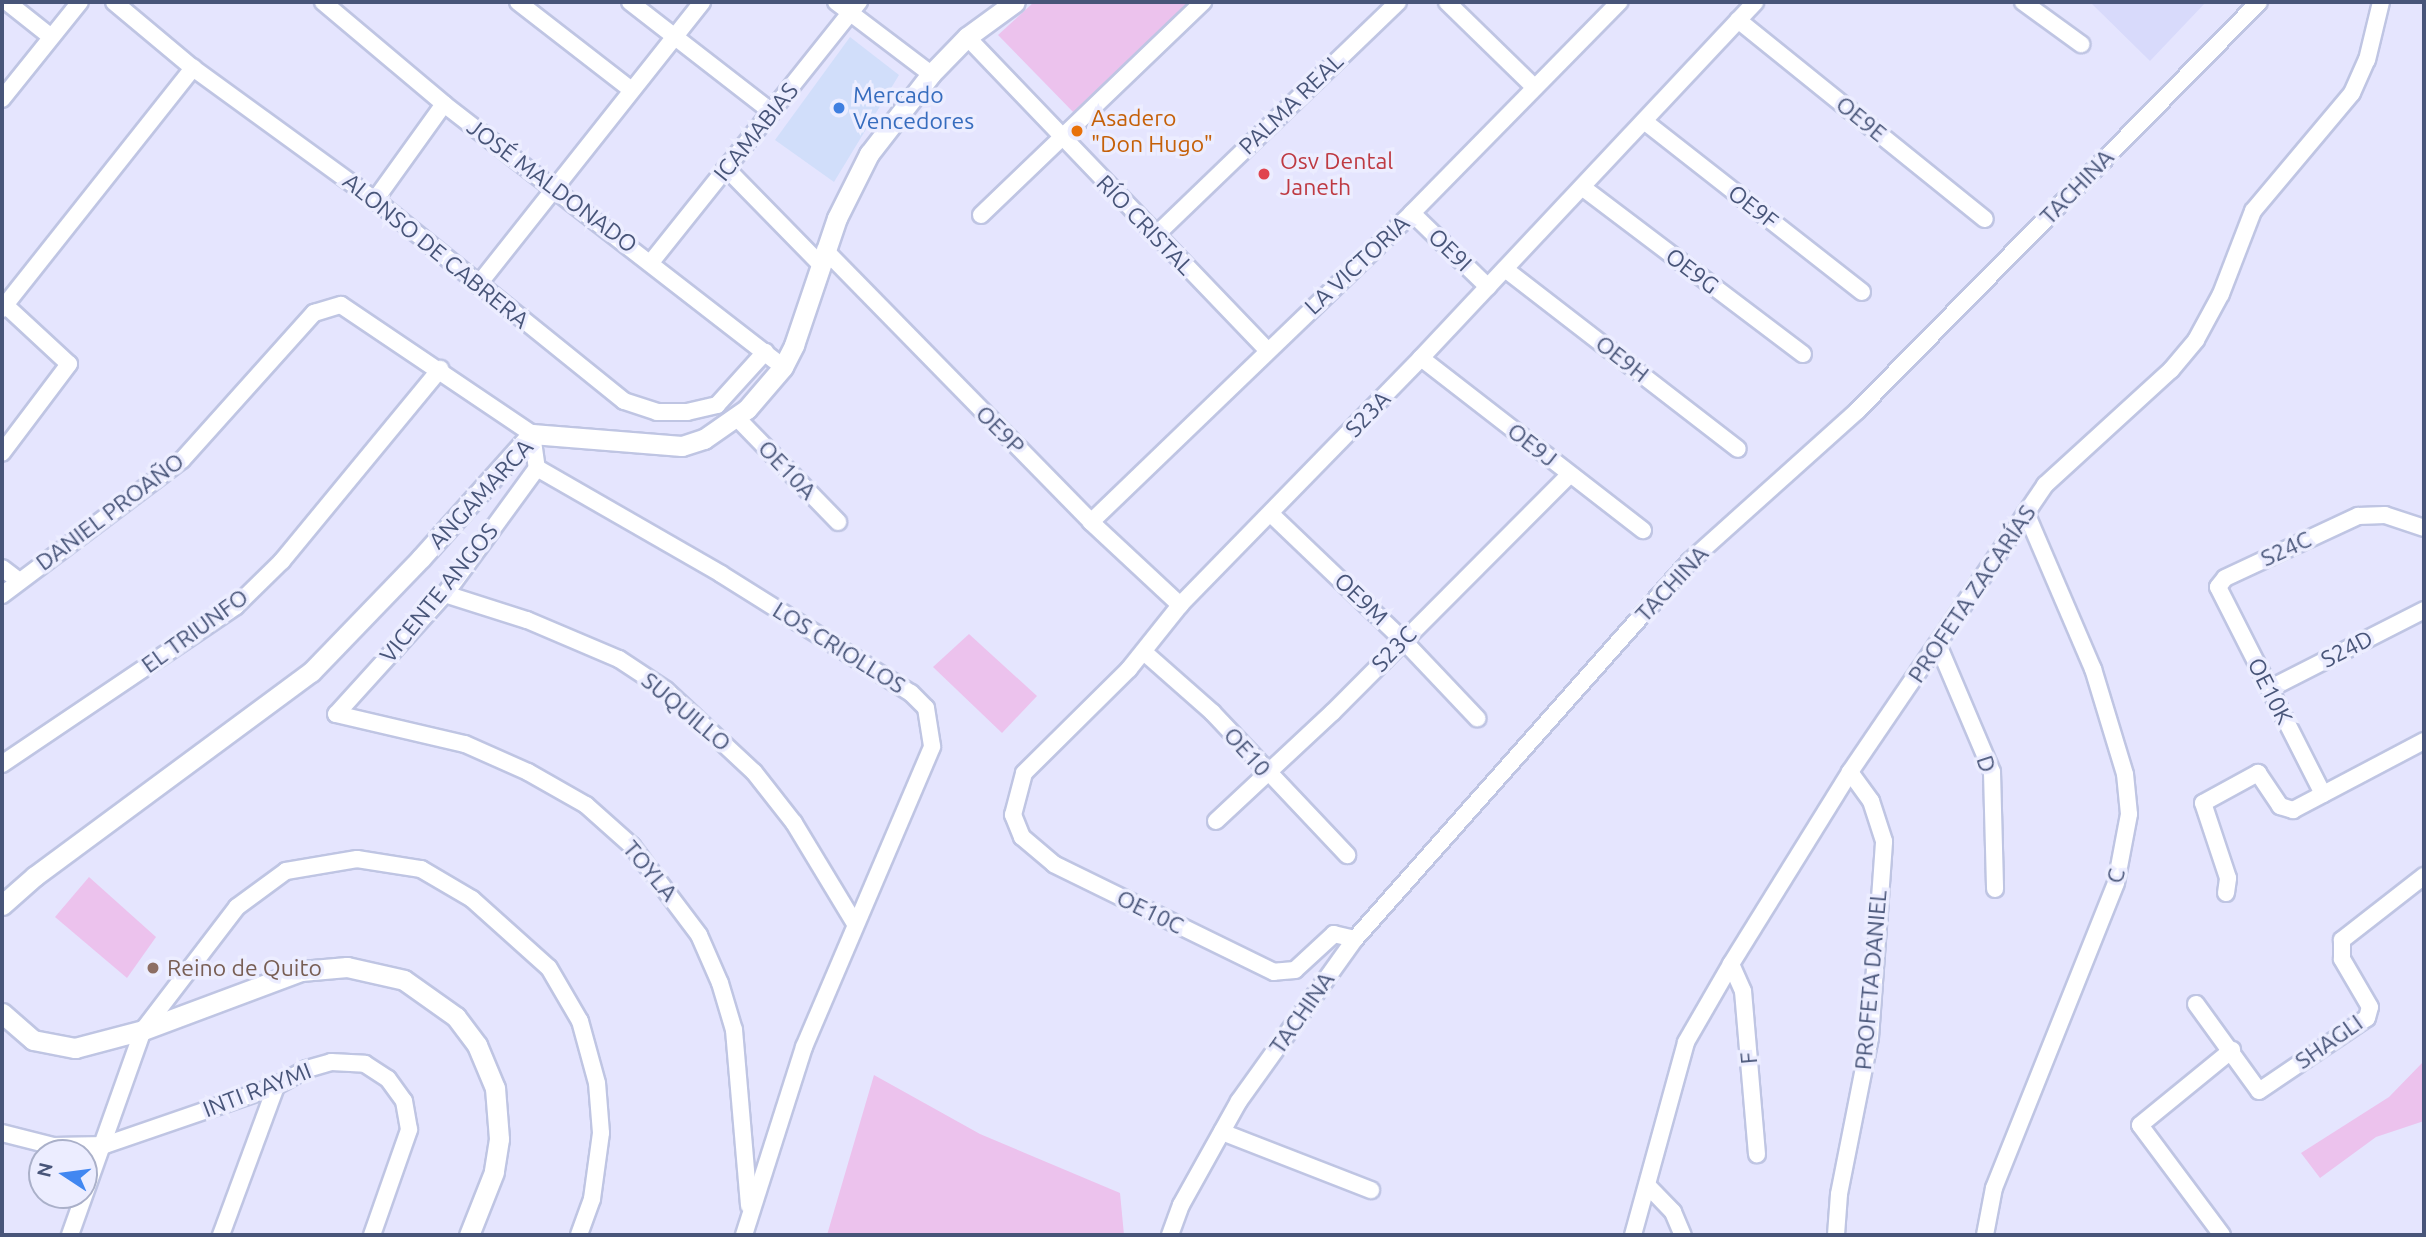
<!DOCTYPE html>
<meta charset="utf-8">
<style>
body{margin:0}
#map{position:relative;width:2426px;height:1237px;overflow:hidden;background:#e5e5fe;font-family:Ubuntu,sans-serif}
div>[style]{position:absolute}
[style*='--x']{left:calc(var(--x)*1px);top:calc(var(--y)*1px);width:calc(var(--w)*1px);rotate:calc(var(--a)*1deg)}
.residential>*{inset:0;background:#d8dafb}
.commercial>*{inset:0;background:#d1defa}
.green>*{inset:0;background:#ecc2ed}
.roads{filter:drop-shadow(2px 0 #bfc5e3) drop-shadow(-2px 0 #bfc5e3) drop-shadow(0 2px #bfc5e3) drop-shadow(0 -2px #bfc5e3)}
.minor>*{height:16px;margin:-8px;padding:0 8px;transform-origin:8px;border-radius:8px;background:#fff}
.tertiary>*{height:19px;margin:-9.5px;padding:0 9.5px;transform-origin:9.5px;border-radius:9.5px;background:#fff}
.dots>*{width:19px;height:19px;translate:-50% -50%;box-sizing:border-box;border:4px solid #ecedff;border-radius:50%}
span{translate:-50% -50%;white-space:nowrap;text-align:center;line-height:1.15;-webkit-text-stroke:7px #ecedff;paint-order:stroke}
.shop-label{font-size:23px;color:#366cbe}
.left{translate:0 -50%;text-align:left}
.street-label{font-size:23px;color:#485579}
.food-label{font-size:23px;color:#c56008}
.health-label{font-size:23px;color:#be3a42}
.education-label{font-size:23px;color:#785e54}
.frame{position:absolute;inset:0;border:4px solid #485579;pointer-events:none}
.north{position:absolute;left:28px;top:1139px;width:70px;height:70px;box-sizing:border-box;background:#ecedff;border:2px solid #aab0c9;border-radius:50%;rotate:283deg;font-size:19px;font-weight:700;line-height:28px;text-align:center;color:#485579}
.north::after{content:'';display:block;margin:auto;width:24px;height:32px;background:#4187f1;clip-path:polygon(50% 0,100% 100%,50% 72%,0 100%)}
</style>
<div id="map">
<div class="residential">
<div style="clip-path:polygon(2090px 2px,2206px 2px,2150px 61px)"></div>
</div>
<div class="commercial">
<div style="clip-path:polygon(850px 37px,899px 75px,834px 182px,775px 140px)"></div>
</div>
<div class="green">
<div style="clip-path:polygon(1034px 2px,1189px 2px,1077px 116px,998px 35px)"></div>
<div style="clip-path:polygon(969px 634px,1037px 696px,1002px 733px,933px 667px)"></div>
<div style="clip-path:polygon(89px 877px,156px 937px,127px 978px,55px 917px)"></div>
<div style="clip-path:polygon(2424px 1061px,2424px 1121px,2376px 1137px,2320px 1178px,2301px 1153px,2389px 1097px)"></div>
<div style="clip-path:polygon(874px 1075px,980px 1134px,1120px 1193px,1124px 1235px,827px 1235px)"></div>
</div>
<div class="roads">
<div class="minor">
<div style="--x:7;--y:2;--w:56;--a:38.5"></div>
<div style="--x:114;--y:2;--w:103;--a:39.9"></div>
<div style="--x:193;--y:68;--w:225;--a:36"></div>
<div style="--x:375;--y:200;--w:320;--a:38.9"></div>
<div style="--x:624;--y:401;--w:35;--a:18"></div>
<div style="--x:657;--y:412;--w:30;--a:0"></div>
<div style="--x:687;--y:412;--w:31;--a:-13"></div>
<div style="--x:717;--y:405;--w:72;--a:-47.8"></div>
<div style="--x:323;--y:2;--w:158;--a:40.1"></div>
<div style="--x:444;--y:104;--w:429;--a:37.8"></div>
<div style="--x:518;--y:2;--w:142;--a:37.8"></div>
<div style="--x:630;--y:2;--w:180;--a:37.8"></div>
<div style="--x:836;--y:2;--w:119;--a:37.2"></div>
<div style="--x:1447;--y:2;--w:122;--a:44.3"></div>
<div style="--x:2023;--y:2;--w:72;--a:35.9"></div>
<div style="--x:1738;--y:20;--w:317;--a:38.9"></div>
<div style="--x:967;--y:37;--w:434;--a:46.2"></div>
<div style="--x:2;--y:99;--w:124;--a:-51.2"></div>
<div style="--x:1644;--y:121;--w:277;--a:38.1"></div>
<div style="--x:727;--y:169;--w:133;--a:45.6"></div>
<div style="--x:1582;--y:187;--w:277;--a:37.1"></div>
<div style="--x:375;--y:200;--w:118;--a:-54.3"></div>
<div style="--x:1412;--y:213;--w:106;--a:44.2"></div>
<div style="--x:981;--y:215;--w:308;--a:-43.8"></div>
<div style="--x:1155;--y:236;--w:337;--a:-43.9"></div>
<div style="--x:825;--y:250;--w:380;--a:45.6"></div>
<div style="--x:1091;--y:522;--w:122;--a:43"></div>
<div style="--x:652;--y:261;--w:332;--a:-51.4"></div>
<div style="--x:1505;--y:269;--w:294;--a:37.7"></div>
<div style="--x:478;--y:285;--w:361;--a:-51.6"></div>
<div style="--x:2;--y:302;--w:91;--a:42.8"></div>
<div style="--x:69;--y:364;--w:111;--a:127"></div>
<div style="--x:2;--y:309;--w:308;--a:-51.6"></div>
<div style="--x:1421;--y:358;--w:281;--a:37.8"></div>
<div style="--x:737;--y:418;--w:145;--a:45.8"></div>
<div style="--x:537;--y:468;--w:156;--a:126.1"></div>
<div style="--x:445;--y:594;--w:162;--a:132.2"></div>
<div style="--x:336;--y:714;--w:132;--a:13.1"></div>
<div style="--x:465;--y:744;--w:69;--a:24"></div>
<div style="--x:528;--y:772;--w:67;--a:29.6"></div>
<div style="--x:586;--y:805;--w:62;--a:41.7"></div>
<div style="--x:632;--y:846;--w:111;--a:53"></div>
<div style="--x:699;--y:935;--w:52;--a:66.4"></div>
<div style="--x:720;--y:983;--w:49;--a:73.4"></div>
<div style="--x:734;--y:1030;--w:176;--a:85.1"></div>
<div style="--x:1271;--y:514;--w:182;--a:43.7"></div>
<div style="--x:1403;--y:640;--w:108;--a:46.5"></div>
<div style="--x:1091;--y:522;--w:446;--a:-43.9"></div>
<div style="--x:1412;--y:213;--w:296;--a:-45.5"></div>
<div style="--x:2;--y:568;--w:21;--a:37"></div>
<div style="--x:445;--y:594;--w:86;--a:17.6"></div>
<div style="--x:527;--y:620;--w:100;--a:23"></div>
<div style="--x:619;--y:659;--w:56;--a:33.4"></div>
<div style="--x:666;--y:690;--w:120;--a:43"></div>
<div style="--x:754;--y:772;--w:65;--a:51.9"></div>
<div style="--x:794;--y:823;--w:116;--a:58.8"></div>
<div style="--x:2;--y:595;--w:225;--a:-36.9"></div>
<div style="--x:182;--y:460;--w:198;--a:-48.1"></div>
<div style="--x:314;--y:313;--w:28;--a:-17"></div>
<div style="--x:341;--y:305;--w:230;--a:34"></div>
<div style="--x:532;--y:434;--w:34;--a:82"></div>
<div style="--x:537;--y:468;--w:212;--a:29.9"></div>
<div style="--x:721;--y:574;--w:224;--a:32.1"></div>
<div style="--x:911;--y:693;--w:21;--a:45"></div>
<div style="--x:926;--y:708;--w:39;--a:81"></div>
<div style="--x:932;--y:747;--w:326;--a:113.1"></div>
<div style="--x:804;--y:1047;--w:197;--a:107.7"></div>
<div style="--x:1939;--y:647;--w:136;--a:67"></div>
<div style="--x:1992;--y:772;--w:117;--a:88.5"></div>
<div style="--x:1144;--y:652;--w:91;--a:41.4"></div>
<div style="--x:1212;--y:712;--w:197;--a:46.6"></div>
<div style="--x:2269;--y:689;--w:174;--a:-27"></div>
<div style="--x:2;--y:764;--w:282;--a:-34"></div>
<div style="--x:236;--y:606;--w:64;--a:-44.4"></div>
<div style="--x:282;--y:561;--w:249;--a:-50.5"></div>
<div style="--x:2323;--y:794;--w:232;--a:-116.9"></div>
<div style="--x:2218;--y:587;--w:11;--a:-52"></div>
<div style="--x:2225;--y:578;--w:147;--a:-25"></div>
<div style="--x:2358;--y:516;--w:27;--a:-2"></div>
<div style="--x:2385;--y:515;--w:41;--a:18.4"></div>
<div style="--x:1216;--y:821;--w:160;--a:-43"></div>
<div style="--x:1333;--y:712;--w:334;--a:-45.1"></div>
<div style="--x:2226;--y:893;--w:15;--a:-82"></div>
<div style="--x:2228;--y:878;--w:79;--a:-108.4"></div>
<div style="--x:2203;--y:803;--w:63;--a:-28.6"></div>
<div style="--x:2258;--y:773;--w:40;--a:56"></div>
<div style="--x:2280;--y:806;--w:14;--a:17"></div>
<div style="--x:2293;--y:810;--w:148;--a:-27.8"></div>
<div style="--x:1355;--y:939;--w:22;--a:-167"></div>
<div style="--x:1334;--y:934;--w:53;--a:137.3"></div>
<div style="--x:1295;--y:970;--w:21;--a:175"></div>
<div style="--x:1274;--y:972;--w:245;--a:-153.9"></div>
<div style="--x:1054;--y:864;--w:42;--a:-139.8"></div>
<div style="--x:1022;--y:837;--w:24;--a:-112"></div>
<div style="--x:1013;--y:815;--w:43;--a:-75.3"></div>
<div style="--x:1024;--y:773;--w:148;--a:-44.7"></div>
<div style="--x:1129;--y:669;--w:82;--a:-51.4"></div>
<div style="--x:1180;--y:605;--w:345;--a:-45.7"></div>
<div style="--x:1421;--y:358;--w:488;--a:-46.8"></div>
<div style="--x:1731;--y:964;--w:30;--a:66"></div>
<div style="--x:1743;--y:991;--w:164;--a:85.1"></div>
<div style="--x:2196;--y:1004;--w:107;--a:54.1"></div>
<div style="--x:2259;--y:1091;--w:130;--a:-34.1"></div>
<div style="--x:2367;--y:1018;--w:11;--a:-75"></div>
<div style="--x:2370;--y:1007;--w:56;--a:-120.3"></div>
<div style="--x:2342;--y:959;--w:19;--a:-90"></div>
<div style="--x:2342;--y:940;--w:104;--a:-38"></div>
<div style="--x:1222;--y:1132;--w:160;--a:21.3"></div>
<div style="--x:2;--y:1133;--w:53;--a:14.3"></div>
<div style="--x:53;--y:1146;--w:52;--a:-1.1"></div>
<div style="--x:105;--y:1145;--w:181;--a:-19"></div>
<div style="--x:276;--y:1086;--w:35;--a:-29"></div>
<div style="--x:307;--y:1069;--w:25;--a:-16"></div>
<div style="--x:331;--y:1062;--w:34;--a:3"></div>
<div style="--x:365;--y:1064;--w:27;--a:33"></div>
<div style="--x:388;--y:1079;--w:27;--a:54"></div>
<div style="--x:404;--y:1101;--w:29;--a:80"></div>
<div style="--x:409;--y:1130;--w:111;--a:109.4"></div>
<div style="--x:1648;--y:1186;--w:36;--a:46"></div>
<div style="--x:1673;--y:1212;--w:25;--a:67"></div>
<div style="--x:70;--y:1235;--w:218;--a:-70.4"></div>
<div style="--x:143;--y:1030;--w:155;--a:-52.6"></div>
<div style="--x:237;--y:907;--w:61;--a:-36.3"></div>
<div style="--x:286;--y:871;--w:72;--a:-9.6"></div>
<div style="--x:357;--y:859;--w:65;--a:8.9"></div>
<div style="--x:421;--y:869;--w:59;--a:30.5"></div>
<div style="--x:472;--y:899;--w:103;--a:41.9"></div>
<div style="--x:549;--y:968;--w:61;--a:59.7"></div>
<div style="--x:580;--y:1021;--w:64;--a:74.7"></div>
<div style="--x:597;--y:1083;--w:50;--a:85.4"></div>
<div style="--x:601;--y:1133;--w:67;--a:97.8"></div>
<div style="--x:592;--y:1199;--w:38;--a:110"></div>
<div style="--x:221;--y:1235;--w:159;--a:-69.7"></div>
<div style="--x:1170;--y:1235;--w:32;--a:-70"></div>
<div style="--x:1181;--y:1205;--w:119;--a:-60.9"></div>
<div style="--x:1239;--y:1101;--w:199;--a:-54.4"></div>
<div style="--x:1355;--y:939;--w:505;--a:-48.45"></div>
<div style="--x:1690;--y:561;--w:224;--a:-41.9"></div>
<div style="--x:1857;--y:411;--w:573;--a:-45.49"></div>
<div style="--x:1633;--y:1235;--w:200;--a:-74.6"></div>
<div style="--x:1686;--y:1042;--w:90;--a:-60"></div>
<div style="--x:1731;--y:964;--w:226;--a:-58.2"></div>
<div style="--x:1850;--y:772;--w:347;--a:-55.8"></div>
<div style="--x:2045;--y:485;--w:171;--a:-42.4"></div>
<div style="--x:2171;--y:370;--w:39;--a:-50"></div>
<div style="--x:2196;--y:340;--w:52;--a:-61.5"></div>
<div style="--x:2221;--y:294;--w:89;--a:-68.9"></div>
<div style="--x:2253;--y:211;--w:154;--a:-50"></div>
<div style="--x:2352;--y:93;--w:36;--a:-66"></div>
<div style="--x:2367;--y:60;--w:60;--a:-76.4"></div>
<div style="--x:1836;--y:1235;--w:41;--a:-85.8"></div>
<div style="--x:1839;--y:1194;--w:159;--a:-78.8"></div>
<div style="--x:1870;--y:1038;--w:197;--a:-85.9"></div>
<div style="--x:1884;--y:841;--w:42;--a:-108"></div>
<div style="--x:1871;--y:801;--w:36;--a:-126"></div>
<div style="--x:1985;--y:1235;--w:48;--a:-79.2"></div>
<div style="--x:1994;--y:1188;--w:328;--a:-68.2"></div>
<div style="--x:2116;--y:883;--w:70;--a:-79.3"></div>
<div style="--x:2129;--y:814;--w:40;--a:-95.7"></div>
<div style="--x:2125;--y:774;--w:110;--a:-106.9"></div>
<div style="--x:2093;--y:669;--w:170;--a:-113.2"></div>
<div style="--x:2222;--y:1235;--w:137;--a:-126.7"></div>
<div style="--x:2140;--y:1125;--w:119;--a:-39.2"></div>
</div>
<div class="tertiary">
<div style="--x:2;--y:905;--w:44;--a:-41.3"></div>
<div style="--x:35;--y:876;--w:343;--a:-36.5"></div>
<div style="--x:311;--y:672;--w:158;--a:-46"></div>
<div style="--x:421;--y:558;--w:166;--a:-48.2"></div>
<div style="--x:532;--y:434;--w:150;--a:4.6"></div>
<div style="--x:682;--y:446;--w:23;--a:-18"></div>
<div style="--x:704;--y:439;--w:52;--a:-34.9"></div>
<div style="--x:747;--y:409;--w:55;--a:-49.4"></div>
<div style="--x:783;--y:367;--w:25;--a:-63"></div>
<div style="--x:794;--y:345;--w:134;--a:-71.3"></div>
<div style="--x:837;--y:218;--w:72;--a:-63.4"></div>
<div style="--x:869;--y:154;--w:101;--a:-52.2"></div>
<div style="--x:931;--y:74;--w:52;--a:-45.8"></div>
<div style="--x:967;--y:37;--w:59;--a:-36.1"></div>
<div style="--x:2;--y:1013;--w:41;--a:41.1"></div>
<div style="--x:33;--y:1040;--w:43;--a:10.8"></div>
<div style="--x:75;--y:1048;--w:70;--a:-14.8"></div>
<div style="--x:143;--y:1030;--w:169;--a:-20.5"></div>
<div style="--x:301;--y:971;--w:46;--a:-5"></div>
<div style="--x:347;--y:967;--w:58;--a:12.8"></div>
<div style="--x:404;--y:980;--w:64;--a:35.4"></div>
<div style="--x:456;--y:1017;--w:35;--a:53"></div>
<div style="--x:477;--y:1045;--w:47;--a:67.3"></div>
<div style="--x:495;--y:1088;--w:51;--a:85.5"></div>
<div style="--x:499;--y:1139;--w:33;--a:99"></div>
<div style="--x:494;--y:1172;--w:68;--a:111.6"></div>
</div>
</div>
<div class="dots">
<div style="left:839px;top:108px;background:#3f7fe0"></div>
<div style="left:1077px;top:131px;background:#e8710a"></div>
<div style="left:1264px;top:174px;background:#e0444e"></div>
<div style="left:153px;top:968px;background:#8d6e63"></div>
</div>
<div class="shop-label">
<span class="left" style="left:853px;top:108px">Mercado<br>Vencedores</span>
</div>
<div class="street-label">
<span style="left:1291px;top:104px;rotate:-44deg">PALMA REAL</span>
<span style="left:1861px;top:119px;rotate:39deg">OE9E</span>
<span style="left:756px;top:132px;rotate:-51deg">ICAMABIAS</span>
<span style="left:552px;top:186px;rotate:37deg">JOSÉ MALDONADO</span>
<span style="left:2077px;top:187px;rotate:-46deg">TACHINA</span>
<span style="left:1753px;top:207px;rotate:38deg">OE9F</span>
<span style="left:1145px;top:225px;rotate:46deg">RÍO CRISTAL</span>
<span style="left:1450px;top:250px;rotate:44deg">OE9I</span>
<span style="left:436px;top:251px;rotate:39deg">ALONSO DE CABRERA</span>
<span style="left:1357px;top:265px;rotate:-43deg">LA VICTORIA</span>
<span style="left:1692px;top:271px;rotate:37deg">OE9G</span>
<span style="left:1622px;top:359px;rotate:38deg">OE9H</span>
<span style="left:1368px;top:414px;rotate:-46deg">S23A</span>
<span style="left:1000px;top:430px;rotate:45deg">OE9P</span>
<span style="left:1532px;top:445px;rotate:38deg">OE9J</span>
<span style="left:787px;top:470px;rotate:46deg">OE10A</span>
<span style="left:481px;top:494px;rotate:-47deg">ANGAMARCA</span>
<span style="left:110px;top:512px;rotate:-37deg">DANIEL PROAÑO</span>
<span style="left:2286px;top:549px;rotate:-25deg">S24C</span>
<span style="left:1672px;top:584px;rotate:-47deg">TACHINA</span>
<span style="left:439px;top:593px;rotate:-51deg">VICENTE ANGOS</span>
<span style="left:1972px;top:594px;rotate:-56deg">PROFETA ZACARÍAS</span>
<span style="left:1361px;top:599px;rotate:44deg">OE9M</span>
<span style="left:195px;top:631px;rotate:-36deg">EL TRIUNFO</span>
<span style="left:839px;top:648px;rotate:32deg">LOS CRIOLLOS</span>
<span style="left:1394px;top:649px;rotate:-46deg">S23C</span>
<span style="left:2347px;top:649px;rotate:-27deg">S24D</span>
<span style="left:2270px;top:691px;rotate:63deg">OE10K</span>
<span style="left:686px;top:712px;rotate:40deg">SUQUILLO</span>
<span style="left:1247px;top:752px;rotate:48deg">OE10</span>
<span style="left:1986px;top:764px;rotate:72deg">D</span>
<span style="left:650px;top:871px;rotate:50deg">TOYLA</span>
<span style="left:2116px;top:876px;rotate:-76deg">C</span>
<span style="left:1150px;top:912px;rotate:26deg">OE10C</span>
<span style="left:1871px;top:980px;rotate:-85deg">PROFETA DANIEL</span>
<span style="left:1302px;top:1013px;rotate:-55deg">TACHINA</span>
<span style="left:2329px;top:1042px;rotate:-35deg">SHAGLI</span>
<span style="left:1749px;top:1058px;rotate:-95deg">F</span>
<span style="left:257px;top:1090px;rotate:-21deg">INTI RAYMI</span>
</div>
<div class="food-label">
<span class="left" style="left:1091px;top:131px">Asadero<br>"Don Hugo"</span>
</div>
<div class="health-label">
<span class="left" style="left:1280px;top:174px">Osv Dental<br>Janeth</span>
</div>
<div class="education-label">
<span class="left" style="left:167px;top:968px">Reino de Quito</span>
</div>
<div class="frame"></div>
<div class="north">N</div>
</div>
